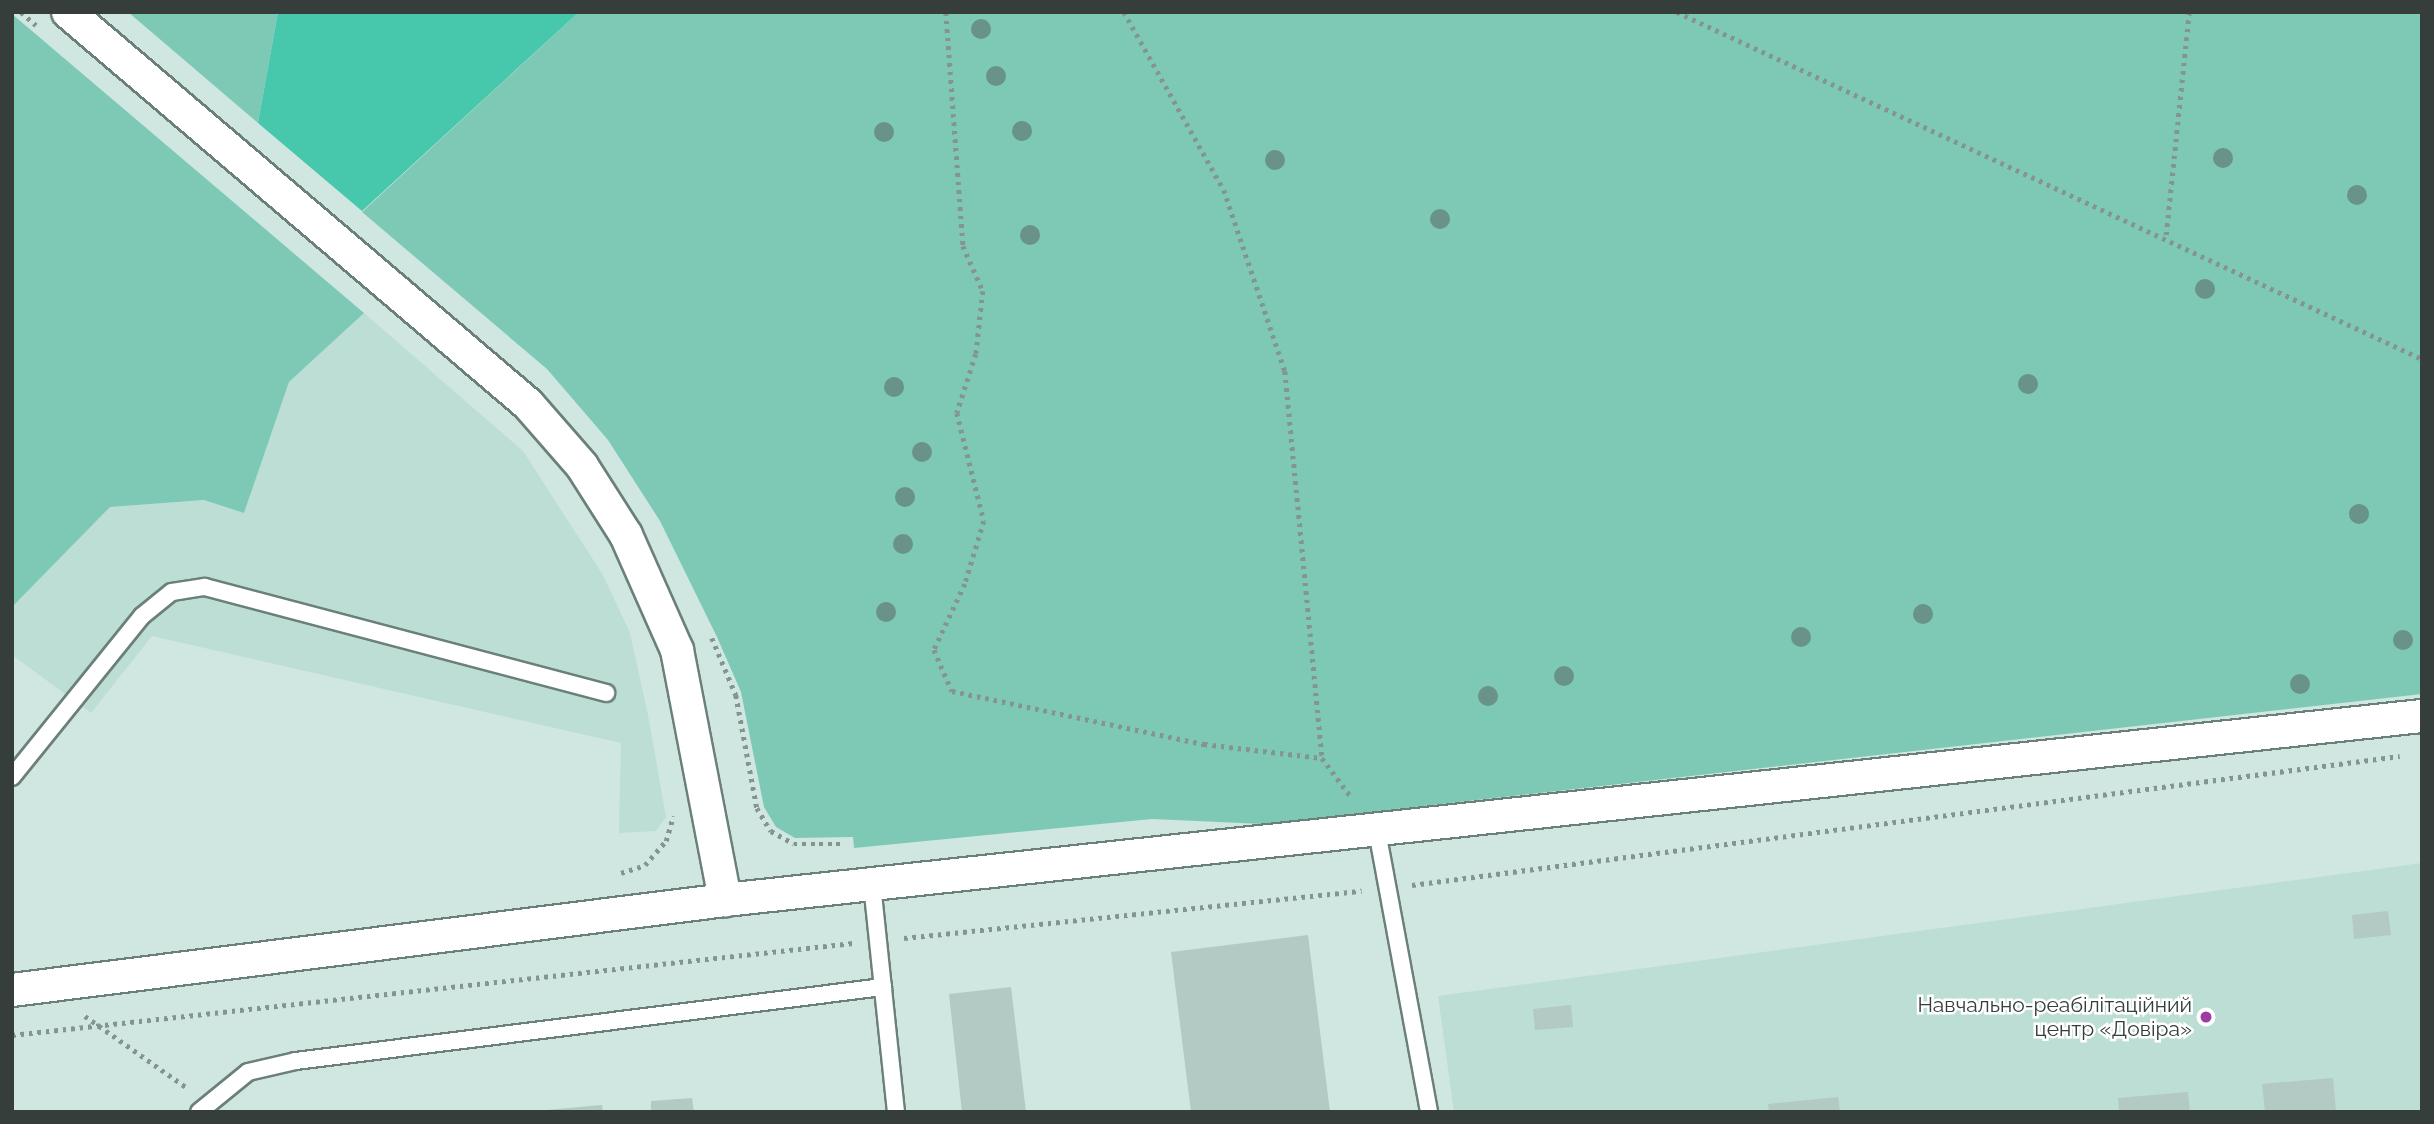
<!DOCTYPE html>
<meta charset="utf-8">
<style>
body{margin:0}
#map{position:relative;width:2434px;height:1124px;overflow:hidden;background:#cfe7e0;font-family:Raleway,sans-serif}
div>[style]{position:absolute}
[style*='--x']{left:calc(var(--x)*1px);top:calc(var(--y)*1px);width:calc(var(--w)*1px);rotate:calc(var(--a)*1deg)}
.built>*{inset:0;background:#bdded4}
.green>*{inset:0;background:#7ec9b5}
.forest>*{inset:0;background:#47c7ab}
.building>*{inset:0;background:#b3c9c3}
.path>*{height:4.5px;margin-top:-2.25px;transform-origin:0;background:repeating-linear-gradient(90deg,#849590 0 3.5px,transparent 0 8.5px)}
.roads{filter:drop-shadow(2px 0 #6a8079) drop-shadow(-2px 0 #6a8079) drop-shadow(0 2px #6a8079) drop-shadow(0 -2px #6a8079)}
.lane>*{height:16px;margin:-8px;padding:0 8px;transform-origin:8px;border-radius:8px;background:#fff}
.street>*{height:32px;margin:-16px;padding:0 16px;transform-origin:16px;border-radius:16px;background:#fff}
.trees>*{width:20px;height:20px;margin:-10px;border-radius:50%;background:#699288}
.dots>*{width:19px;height:19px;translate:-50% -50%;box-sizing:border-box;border:4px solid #fff;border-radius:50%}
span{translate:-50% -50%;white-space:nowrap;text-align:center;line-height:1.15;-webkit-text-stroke:5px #fff;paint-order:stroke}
.poi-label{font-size:21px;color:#353e3b}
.right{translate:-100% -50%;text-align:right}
.frame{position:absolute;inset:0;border:14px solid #353e3b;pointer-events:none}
</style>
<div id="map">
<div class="built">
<div style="clip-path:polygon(364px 313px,523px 451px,603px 575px,630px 633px,648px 715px,666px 817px,656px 831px,619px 833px,621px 743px,152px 636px,91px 713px,12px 655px,12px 607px,110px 507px,205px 500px,244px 513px,289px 382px)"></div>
<div style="clip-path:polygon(2422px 863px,2422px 1112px,1454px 1112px,1438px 996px)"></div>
</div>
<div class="green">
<div style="clip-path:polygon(128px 12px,278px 12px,258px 123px)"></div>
<div style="clip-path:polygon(579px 12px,2422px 12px,2422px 694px,1263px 824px,1152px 819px,854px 848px,853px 837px,795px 838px,776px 827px,764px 807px,741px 692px,717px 637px,660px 521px,608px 440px,547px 369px,362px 212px)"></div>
<div style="clip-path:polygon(12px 14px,364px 313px,289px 382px,244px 513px,204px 500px,110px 507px,12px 607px)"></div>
</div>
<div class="forest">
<div style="clip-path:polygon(278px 12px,579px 12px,362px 211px,258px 123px)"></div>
</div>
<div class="building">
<div style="clip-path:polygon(2388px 911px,2391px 935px,2354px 939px,2352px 915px)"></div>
<div style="clip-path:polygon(1308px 935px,1330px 1112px,1191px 1112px,1171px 952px)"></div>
<div style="clip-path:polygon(1011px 987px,1026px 1112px,962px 1112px,949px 994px)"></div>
<div style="clip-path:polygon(1571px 1005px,1573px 1027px,1535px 1030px,1533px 1009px)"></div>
<div style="clip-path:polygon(2333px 1078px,2336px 1112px,2265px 1112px,2262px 1084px)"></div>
<div style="clip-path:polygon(2188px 1092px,2190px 1112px,2119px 1112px,2118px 1098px)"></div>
<div style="clip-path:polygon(1838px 1097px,1840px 1112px,1769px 1112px,1768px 1104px)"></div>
<div style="clip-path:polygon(692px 1098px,694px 1112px,651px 1112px,651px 1101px)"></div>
<div style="clip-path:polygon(602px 1105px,603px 1112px,547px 1112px,547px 1110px)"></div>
</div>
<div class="path">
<div style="--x:21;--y:12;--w:20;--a:41"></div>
<div style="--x:946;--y:12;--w:235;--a:85.8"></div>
<div style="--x:963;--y:246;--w:49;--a:66"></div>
<div style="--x:983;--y:291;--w:63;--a:96.3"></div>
<div style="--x:976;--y:354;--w:62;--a:107.9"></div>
<div style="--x:957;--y:413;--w:111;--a:76"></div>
<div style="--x:984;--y:521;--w:66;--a:106.8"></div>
<div style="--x:965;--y:584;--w:73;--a:115.2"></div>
<div style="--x:934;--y:650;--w:45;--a:66.3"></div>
<div style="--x:952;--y:691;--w:258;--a:11.9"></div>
<div style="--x:1204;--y:744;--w:119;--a:6.8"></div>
<div style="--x:1322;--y:758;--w:50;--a:53.1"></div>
<div style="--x:1124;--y:12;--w:204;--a:60.7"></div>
<div style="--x:1224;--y:190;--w:191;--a:71.4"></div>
<div style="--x:1285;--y:371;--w:389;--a:84.5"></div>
<div style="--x:1677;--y:12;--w:822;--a:24.97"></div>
<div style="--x:2166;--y:235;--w:224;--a:-84.1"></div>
<div style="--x:712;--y:638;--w:62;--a:67.2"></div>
<div style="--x:736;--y:695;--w:115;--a:79.5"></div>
<div style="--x:757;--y:808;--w:27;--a:59"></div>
<div style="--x:771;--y:831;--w:26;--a:29"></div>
<div style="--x:794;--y:844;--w:49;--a:0"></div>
<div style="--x:621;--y:873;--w:25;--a:-18"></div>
<div style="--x:645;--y:865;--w:32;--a:-49"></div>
<div style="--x:666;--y:841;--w:26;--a:-74"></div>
<div style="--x:1412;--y:885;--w:996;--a:-7.44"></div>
<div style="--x:904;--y:938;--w:460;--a:-5.9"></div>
<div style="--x:85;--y:1016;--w:123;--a:35.1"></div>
<div style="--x:12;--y:1035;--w:846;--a:-6.24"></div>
</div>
<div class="roads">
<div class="lane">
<div style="--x:12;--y:777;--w:207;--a:-51.1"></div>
<div style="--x:142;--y:616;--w:38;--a:-39"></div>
<div style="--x:172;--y:592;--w:33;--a:-9"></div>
<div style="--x:205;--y:587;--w:415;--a:14.8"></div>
<div style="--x:1377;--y:831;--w:286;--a:79.5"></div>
<div style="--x:872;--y:884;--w:229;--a:84"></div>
<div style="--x:199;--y:1112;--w:63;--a:-39.2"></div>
<div style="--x:248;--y:1072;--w:49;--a:-12.9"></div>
<div style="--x:296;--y:1061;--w:592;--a:-7.19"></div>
</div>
<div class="street">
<div style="--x:68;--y:12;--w:604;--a:40.44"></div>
<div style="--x:528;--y:404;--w:82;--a:48.9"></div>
<div style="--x:582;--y:466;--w:82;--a:57.5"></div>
<div style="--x:626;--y:535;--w:126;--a:66.1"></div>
<div style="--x:677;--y:650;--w:255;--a:79.1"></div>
<div style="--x:12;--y:990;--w:719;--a:-7.19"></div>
<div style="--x:725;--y:900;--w:1707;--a:-6.19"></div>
</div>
</div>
<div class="trees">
<div style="left:981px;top:29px"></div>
<div style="left:996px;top:76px"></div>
<div style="left:1022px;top:131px"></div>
<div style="left:884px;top:132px"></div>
<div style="left:2223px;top:158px"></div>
<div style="left:1275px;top:160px"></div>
<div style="left:2357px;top:195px"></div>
<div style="left:1440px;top:219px"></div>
<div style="left:1030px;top:235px"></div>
<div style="left:2205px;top:289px"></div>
<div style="left:2028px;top:384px"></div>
<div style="left:894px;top:387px"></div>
<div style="left:922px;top:452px"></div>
<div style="left:905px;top:497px"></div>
<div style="left:2359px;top:514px"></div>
<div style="left:903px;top:544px"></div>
<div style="left:886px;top:612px"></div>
<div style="left:1923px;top:614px"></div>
<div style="left:1801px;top:637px"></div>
<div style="left:2403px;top:640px"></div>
<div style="left:1564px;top:676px"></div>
<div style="left:2300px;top:684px"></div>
<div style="left:1488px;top:696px"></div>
</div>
<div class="dots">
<div style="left:2206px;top:1017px;background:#9d3ba2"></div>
</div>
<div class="poi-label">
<span class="right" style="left:2192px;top:1017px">Навчально-реабілітаційний<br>центр «Довіра»</span>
</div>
<div class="frame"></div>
</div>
